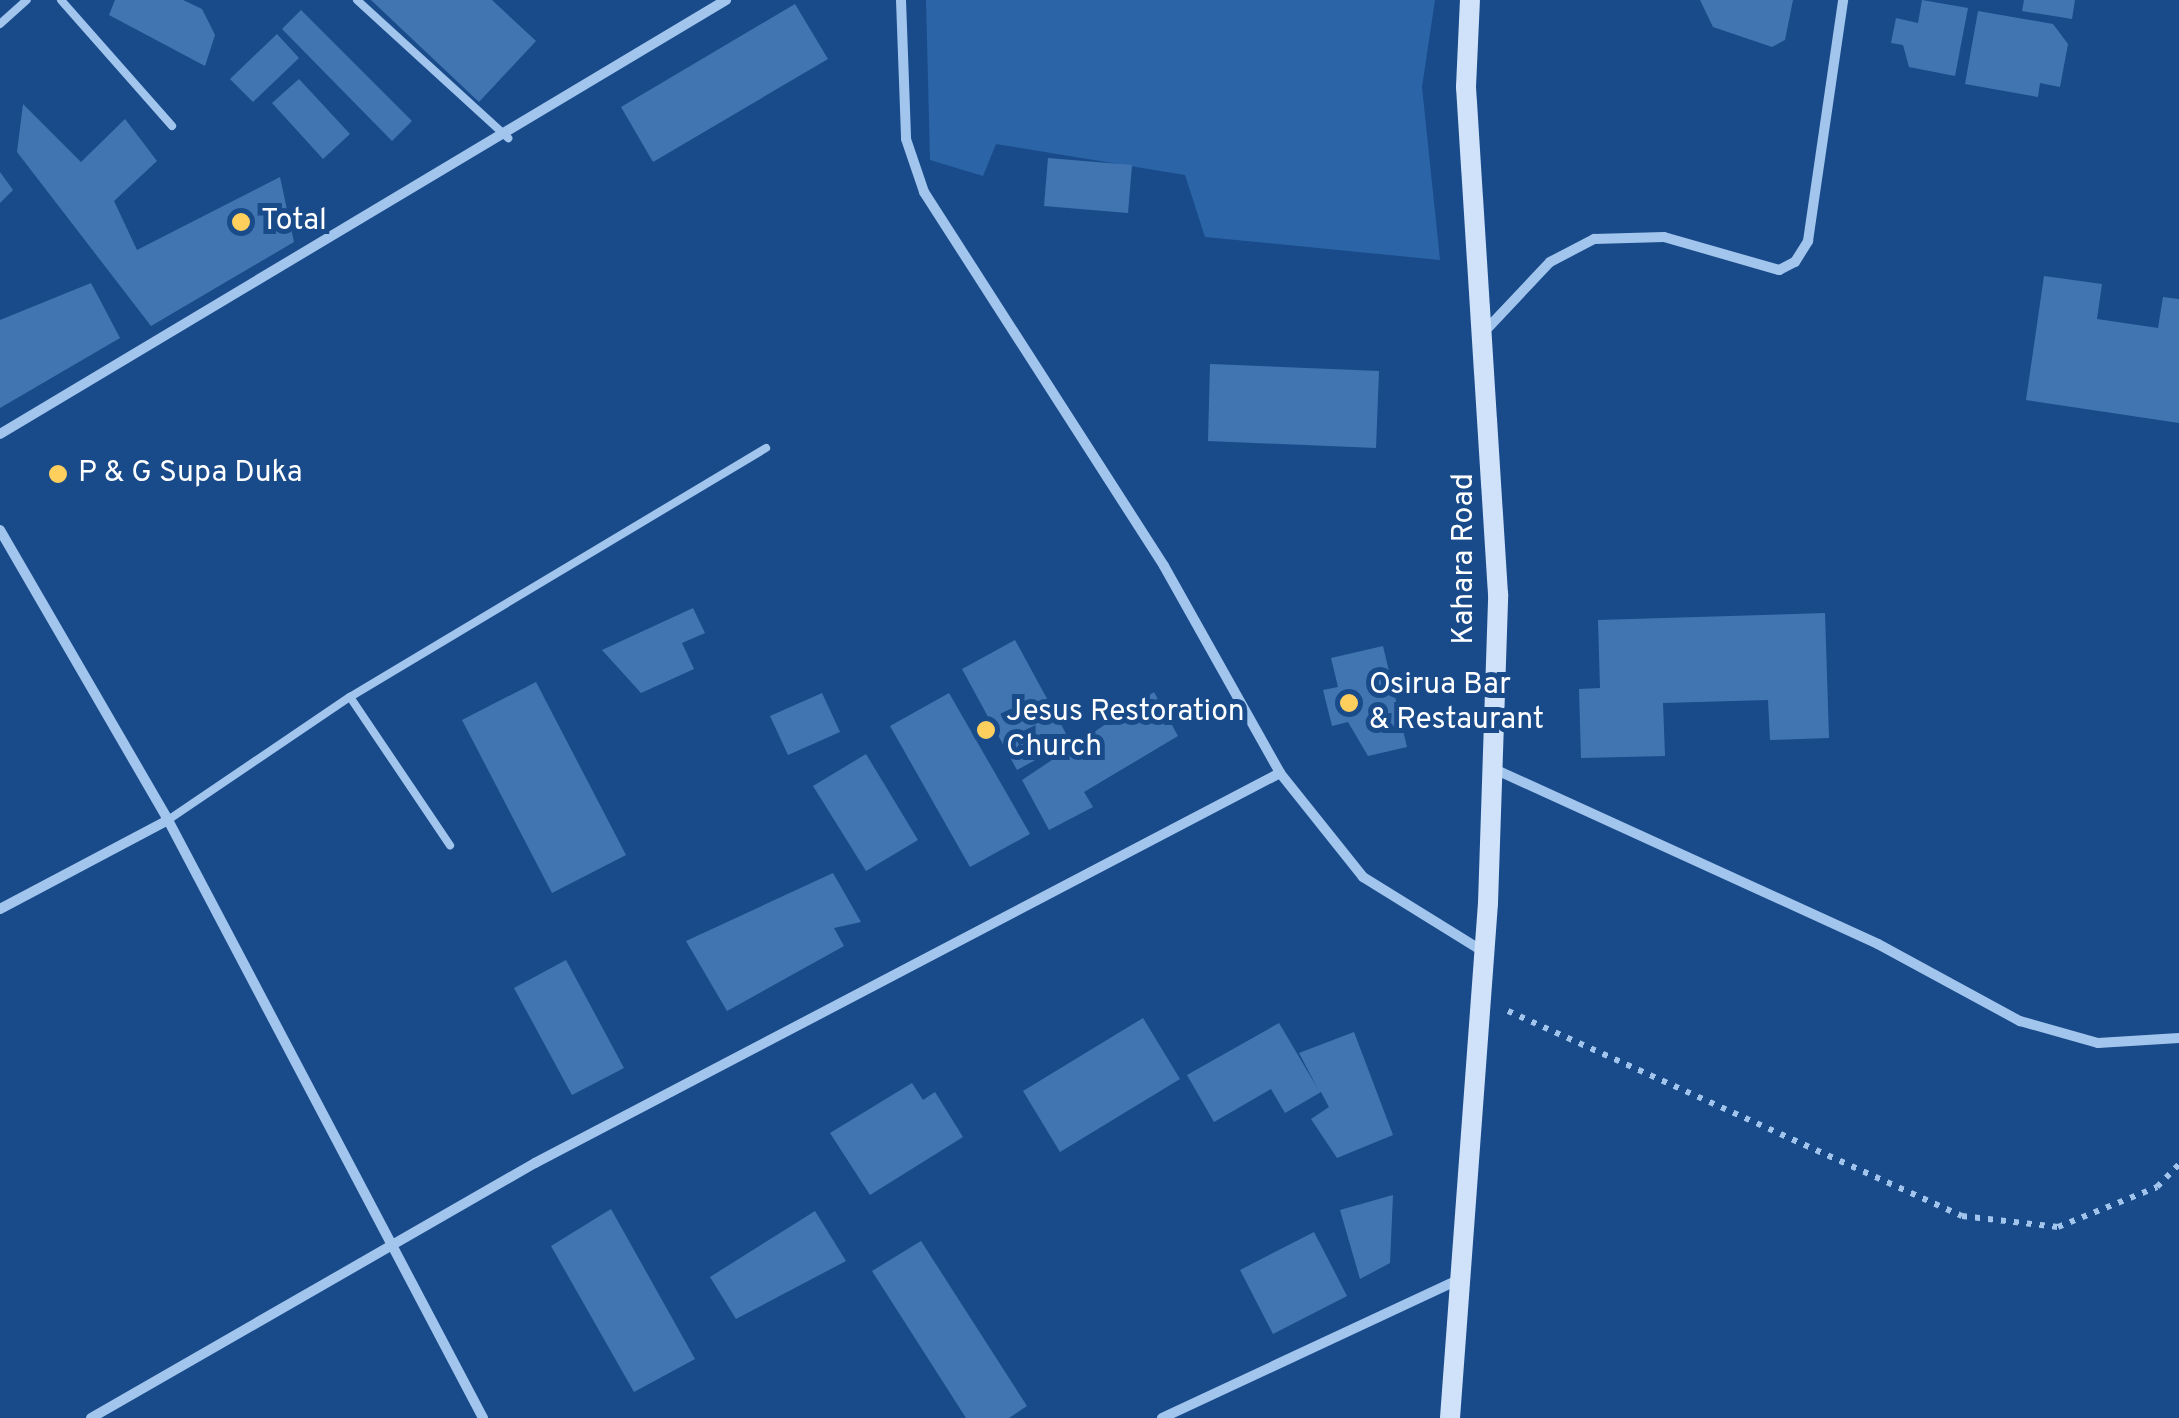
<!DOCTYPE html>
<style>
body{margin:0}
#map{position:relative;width:2179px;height:1418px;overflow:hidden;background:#194b8a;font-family:Overpass,sans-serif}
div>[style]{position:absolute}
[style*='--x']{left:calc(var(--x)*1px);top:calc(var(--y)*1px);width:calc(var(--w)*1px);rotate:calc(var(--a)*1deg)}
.green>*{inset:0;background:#2b65a8}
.building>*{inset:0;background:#4175b2}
.path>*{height:6px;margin-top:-3px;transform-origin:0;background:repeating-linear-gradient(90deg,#a2c5ed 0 5px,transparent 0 13px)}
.lane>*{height:8px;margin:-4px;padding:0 4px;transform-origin:4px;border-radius:4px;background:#a2c5ed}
.street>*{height:10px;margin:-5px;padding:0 5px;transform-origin:5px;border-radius:5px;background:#a2c5ed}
.secondary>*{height:20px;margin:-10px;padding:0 10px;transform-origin:10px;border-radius:10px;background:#cfe2fa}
.dots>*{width:28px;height:28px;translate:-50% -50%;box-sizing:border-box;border:5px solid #194b8a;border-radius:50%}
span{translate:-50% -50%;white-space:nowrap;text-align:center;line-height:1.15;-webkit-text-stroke:10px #194b8a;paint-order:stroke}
.poi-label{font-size:30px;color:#fff}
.left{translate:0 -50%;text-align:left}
.street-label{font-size:30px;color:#fff}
</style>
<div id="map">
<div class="green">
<div style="clip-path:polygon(926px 0,1435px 0,1422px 87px,1440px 260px,1205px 237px,1185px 175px,996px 144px,983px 176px,930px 160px)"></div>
</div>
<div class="building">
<div style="clip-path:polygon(115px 0,183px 0,202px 9px,215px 35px,205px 66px,109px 15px)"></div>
<div style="clip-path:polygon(371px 0,492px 0,536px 41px,479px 102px)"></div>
<div style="clip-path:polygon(1700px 0,1793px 0,1785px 40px,1772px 47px,1713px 27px)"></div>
<div style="clip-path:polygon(1922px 0,1968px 8px,1955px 76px,1909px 67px,1903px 45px,1891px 43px,1896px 18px,1918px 23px)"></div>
<div style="clip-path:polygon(2024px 0,2075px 0,2072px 19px,2022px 11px)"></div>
<div style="clip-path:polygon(795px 4px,828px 59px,653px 162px,621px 107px)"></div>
<div style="clip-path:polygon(301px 10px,412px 121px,392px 141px,282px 29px)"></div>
<div style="clip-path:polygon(1978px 11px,2053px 24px,2068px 44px,2060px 87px,2040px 83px,2038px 97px,1965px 84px)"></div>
<div style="clip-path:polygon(277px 34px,299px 58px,253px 102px,230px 79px)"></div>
<div style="clip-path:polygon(299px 79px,350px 134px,323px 159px,272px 103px)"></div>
<div style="clip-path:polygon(23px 104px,81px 162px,125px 119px,157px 161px,114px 201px,137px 250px,280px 177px,294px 242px,151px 326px,17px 152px)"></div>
<div style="clip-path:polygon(1048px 158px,1132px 165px,1128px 213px,1044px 206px)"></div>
<div style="clip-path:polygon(0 172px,13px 190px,0 203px)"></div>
<div style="clip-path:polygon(2044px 276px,2102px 284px,2097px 319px,2158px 328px,2163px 297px,2179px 299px,2179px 423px,2026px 400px)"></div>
<div style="clip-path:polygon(91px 283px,120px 338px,0 408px,0 320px)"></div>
<div style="clip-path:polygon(1210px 364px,1379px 371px,1376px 448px,1208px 441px)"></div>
<div style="clip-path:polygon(693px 608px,705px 633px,682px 643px,694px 669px,641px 693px,602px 650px)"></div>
<div style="clip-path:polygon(1825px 613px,1829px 738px,1770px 740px,1768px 700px,1663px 703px,1665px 756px,1581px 758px,1579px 689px,1600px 688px,1598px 620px)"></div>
<div style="clip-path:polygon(1015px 640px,1070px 741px,1017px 770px,962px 669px)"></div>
<div style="clip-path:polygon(1383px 646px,1407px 747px,1368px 756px,1348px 722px,1332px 726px,1323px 690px,1338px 687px,1331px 658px)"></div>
<div style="clip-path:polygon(536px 682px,626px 855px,552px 893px,462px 720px)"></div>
<div style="clip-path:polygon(1154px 692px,1178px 736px,1084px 792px,1093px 807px,1049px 830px,1022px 780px)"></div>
<div style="clip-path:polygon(822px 693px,840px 732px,788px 755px,770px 716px)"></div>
<div style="clip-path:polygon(949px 693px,1030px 834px,970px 867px,890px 726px)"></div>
<div style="clip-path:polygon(866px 754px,918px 840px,866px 871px,813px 786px)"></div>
<div style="clip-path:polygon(833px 873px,861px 922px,834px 928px,844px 946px,727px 1011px,686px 941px)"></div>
<div style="clip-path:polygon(566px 960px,624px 1068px,572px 1095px,514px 988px)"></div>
<div style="clip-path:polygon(1143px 1018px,1180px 1079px,1060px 1152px,1023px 1091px)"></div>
<div style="clip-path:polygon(1279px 1023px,1318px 1089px,1299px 1053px,1354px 1032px,1393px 1135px,1337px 1158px,1311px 1119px,1329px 1107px,1321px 1092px,1285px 1113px,1271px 1089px,1214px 1122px,1187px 1075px)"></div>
<div style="clip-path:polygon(912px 1083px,923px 1100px,935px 1092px,963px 1137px,870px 1195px,830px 1133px)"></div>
<div style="clip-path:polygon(1393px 1195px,1390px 1263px,1360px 1279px,1340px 1210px)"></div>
<div style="clip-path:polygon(611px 1209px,695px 1359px,634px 1392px,551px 1246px)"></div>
<div style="clip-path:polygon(815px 1211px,846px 1261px,736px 1319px,710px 1277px)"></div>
<div style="clip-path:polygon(1314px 1232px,1347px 1296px,1273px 1334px,1240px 1270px)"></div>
<div style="clip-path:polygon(921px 1241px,1027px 1406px,1009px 1418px,966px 1418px,872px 1271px)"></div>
</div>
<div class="path">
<div style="--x:1508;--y:1011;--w:498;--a:24.3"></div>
<div style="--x:1962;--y:1216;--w:97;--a:6.5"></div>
<div style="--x:2058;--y:1227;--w:107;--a:-22"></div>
<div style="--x:2157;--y:1187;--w:32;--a:-46"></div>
</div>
<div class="lane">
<div style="--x:61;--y:0;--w:168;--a:48.6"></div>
<div style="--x:357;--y:0;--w:205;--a:42.4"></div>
<div style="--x:0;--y:24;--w:36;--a:-42"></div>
<div style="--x:350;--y:697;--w:179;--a:56"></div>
<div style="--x:168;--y:820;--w:220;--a:-34.1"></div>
<div style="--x:350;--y:697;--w:485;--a:-30.9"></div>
</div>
<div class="street">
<div style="--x:901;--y:0;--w:139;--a:87.9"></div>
<div style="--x:906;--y:139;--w:56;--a:71.2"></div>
<div style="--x:924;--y:192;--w:444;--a:57.3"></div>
<div style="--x:1164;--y:566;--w:237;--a:60.7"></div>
<div style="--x:1280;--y:773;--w:133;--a:51.4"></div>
<div style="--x:1363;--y:877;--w:142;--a:31.8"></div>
<div style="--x:1484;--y:332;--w:96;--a:-46.7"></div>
<div style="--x:1550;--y:262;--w:50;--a:-27.6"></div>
<div style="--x:1594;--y:239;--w:70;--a:-1.6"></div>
<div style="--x:1664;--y:237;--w:120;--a:16"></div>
<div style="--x:1779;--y:270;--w:18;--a:-27"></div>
<div style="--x:1795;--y:262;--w:25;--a:-58"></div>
<div style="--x:1808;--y:241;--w:244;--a:-81.7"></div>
<div style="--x:0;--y:434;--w:846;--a:-30.87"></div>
<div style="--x:0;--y:530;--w:335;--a:59.9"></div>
<div style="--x:168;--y:820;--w:676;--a:62.22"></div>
<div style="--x:1492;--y:768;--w:424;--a:24.5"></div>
<div style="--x:1878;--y:944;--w:162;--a:28.5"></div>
<div style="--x:2020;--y:1021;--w:81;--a:15.8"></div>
<div style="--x:2098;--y:1043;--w:81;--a:-3.5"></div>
<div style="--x:0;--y:909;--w:190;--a:-27.9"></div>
<div style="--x:91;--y:1418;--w:512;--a:-29.87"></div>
<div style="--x:535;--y:1163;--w:841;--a:-27.63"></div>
<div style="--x:1162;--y:1418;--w:327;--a:-25"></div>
</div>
<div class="secondary">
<div style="--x:1450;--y:1418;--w:516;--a:-85.78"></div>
<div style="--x:1488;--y:903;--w:309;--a:-88.1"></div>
<div style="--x:1498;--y:594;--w:508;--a:-93.61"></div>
<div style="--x:1466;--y:87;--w:87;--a:-87.4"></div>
</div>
<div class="dots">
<div style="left:241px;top:222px;background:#ffcf5e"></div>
<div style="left:58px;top:474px;background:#ffcf5e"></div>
<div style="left:1349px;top:703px;background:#ffcf5e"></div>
<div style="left:986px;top:730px;background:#ffcf5e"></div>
</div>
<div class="poi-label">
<span class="left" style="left:261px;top:222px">Total</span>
<span class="left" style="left:78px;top:474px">P &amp; G Supa Duka</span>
<span class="left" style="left:1369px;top:703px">Osirua Bar<br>&amp; Restaurant</span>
<span class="left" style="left:1006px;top:730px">Jesus Restoration<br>Church</span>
</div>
<div class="street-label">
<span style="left:1465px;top:559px;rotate:-90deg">Kahara Road</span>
</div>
</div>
